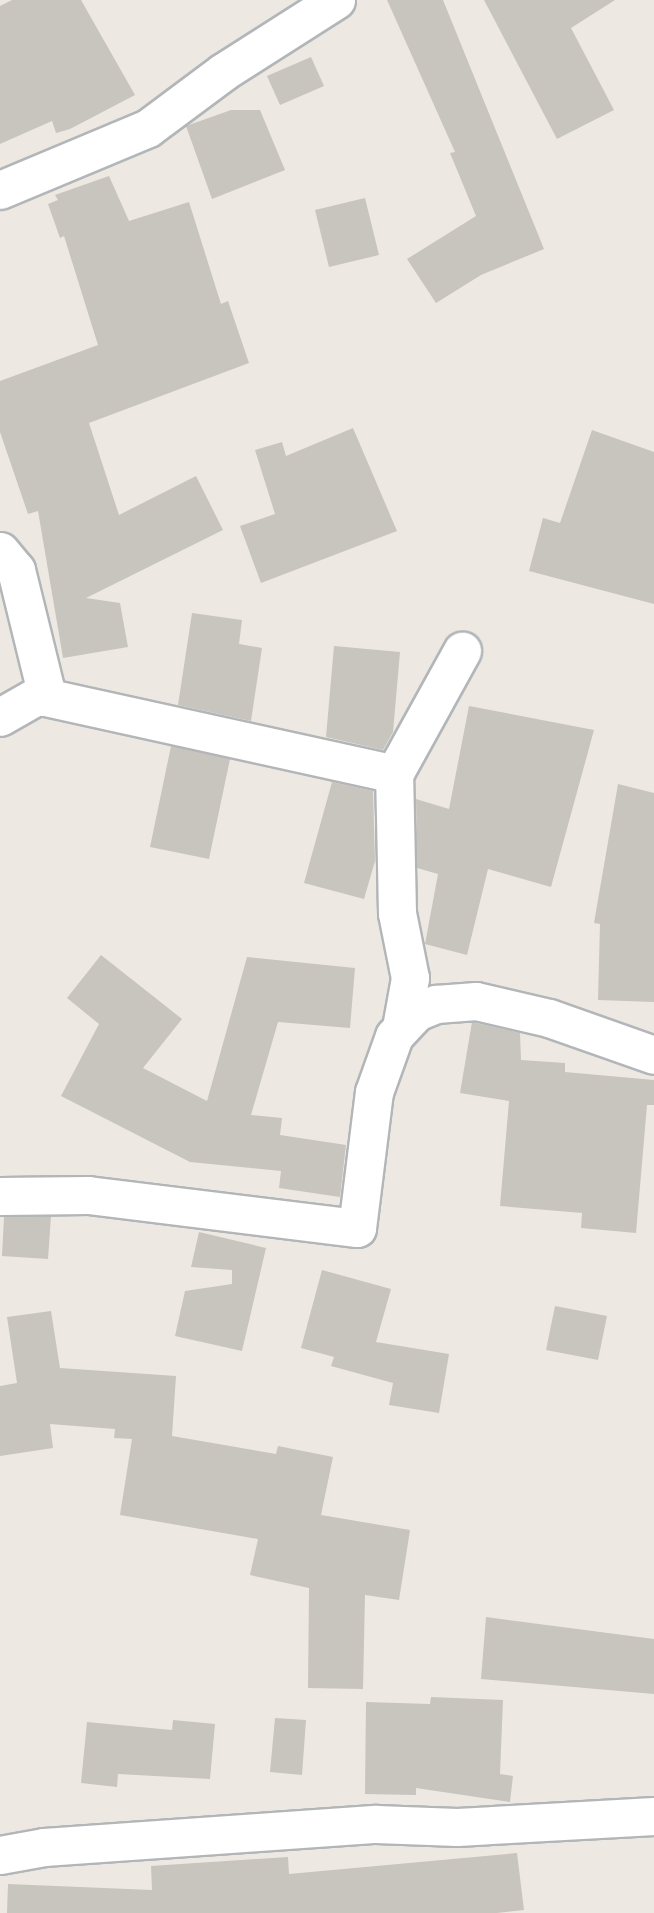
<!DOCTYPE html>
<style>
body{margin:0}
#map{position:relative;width:654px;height:1913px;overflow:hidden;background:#ede9e2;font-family:"Public Sans",sans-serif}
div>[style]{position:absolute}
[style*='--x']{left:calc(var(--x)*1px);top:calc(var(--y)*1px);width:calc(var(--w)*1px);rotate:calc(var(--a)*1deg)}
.building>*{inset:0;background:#c8c4be}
.roads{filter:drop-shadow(2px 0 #b3b6b9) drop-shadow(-2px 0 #b3b6b9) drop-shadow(0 2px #b3b6b9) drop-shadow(0 -2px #b3b6b9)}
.minor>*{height:37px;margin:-18.5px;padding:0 18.5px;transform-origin:18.5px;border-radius:18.5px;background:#fff}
span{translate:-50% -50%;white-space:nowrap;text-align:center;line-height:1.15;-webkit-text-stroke:7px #fff;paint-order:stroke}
</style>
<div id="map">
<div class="building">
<div style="clip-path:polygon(12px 0,81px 0,135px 95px,70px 129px,56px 133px,52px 121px,0 144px,0 6px)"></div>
<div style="clip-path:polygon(387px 0,443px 0,544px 249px,481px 275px,436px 303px,407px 259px,476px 216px,450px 153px,455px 152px)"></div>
<div style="clip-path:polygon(484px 0,615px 0,571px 28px,614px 110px,557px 139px)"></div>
<div style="clip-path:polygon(311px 57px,324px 86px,280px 105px,267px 76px)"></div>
<div style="clip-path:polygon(231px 110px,260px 110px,285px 170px,212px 199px,186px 126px)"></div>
<div style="clip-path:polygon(109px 176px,129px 221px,189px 202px,221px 304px,228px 301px,249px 363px,89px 423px,119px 515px,196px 476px,223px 530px,86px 598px,120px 603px,128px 647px,63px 658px,38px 511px,28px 514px,0 432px,0 381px,98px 345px,64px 236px,60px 238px,48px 204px,58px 200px,55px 195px)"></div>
<div style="clip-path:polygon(365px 198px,379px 255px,329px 267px,315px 210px)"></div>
<div style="clip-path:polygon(353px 428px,397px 531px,261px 583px,240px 526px,275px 514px,255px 450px,282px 442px,286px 456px)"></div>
<div style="clip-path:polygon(592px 430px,654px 452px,654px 604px,529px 571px,543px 518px,560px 523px)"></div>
<div style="clip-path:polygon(192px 613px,242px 620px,239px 644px,262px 648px,251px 721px,178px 705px)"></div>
<div style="clip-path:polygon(334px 646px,400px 652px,393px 732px,383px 750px,326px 737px)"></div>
<div style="clip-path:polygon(469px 706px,594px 730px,551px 887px,488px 869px,467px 955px,425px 944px,438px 874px,417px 868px,416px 799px,449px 809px)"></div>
<div style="clip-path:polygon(171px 746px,230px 759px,209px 859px,150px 847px)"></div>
<div style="clip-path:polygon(332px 782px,373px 791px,375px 861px,364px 899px,304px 883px)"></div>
<div style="clip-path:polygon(618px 784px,654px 793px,654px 1002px,598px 1000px,600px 924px,594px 923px)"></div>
<div style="clip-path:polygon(101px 955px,182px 1019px,143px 1068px,207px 1101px,247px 957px,355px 968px,350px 1028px,278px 1022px,251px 1115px,282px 1118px,280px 1135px,346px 1145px,340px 1197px,279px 1188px,281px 1171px,190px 1162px,61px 1096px,99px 1024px,67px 998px)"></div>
<div style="clip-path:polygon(472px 1022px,520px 1033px,521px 1060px,565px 1063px,565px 1072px,654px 1080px,654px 1105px,647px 1105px,636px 1233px,581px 1228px,582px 1213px,500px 1206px,509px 1101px,460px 1093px)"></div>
<div style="clip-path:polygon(51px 1216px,48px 1259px,2px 1256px,4px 1217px)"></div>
<div style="clip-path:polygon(199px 1232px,266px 1248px,242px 1351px,175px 1336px,185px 1291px,232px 1284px,232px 1270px,191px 1267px)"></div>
<div style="clip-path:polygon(322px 1270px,391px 1289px,376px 1342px,449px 1354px,439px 1413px,389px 1405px,393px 1383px,331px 1366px,334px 1357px,301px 1348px)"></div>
<div style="clip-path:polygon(555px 1306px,607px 1316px,598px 1360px,546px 1350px)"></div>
<div style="clip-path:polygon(51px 1311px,60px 1368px,176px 1376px,172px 1436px,276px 1454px,278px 1446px,333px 1457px,321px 1515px,410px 1530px,399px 1600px,365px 1595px,363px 1689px,308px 1688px,309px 1588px,250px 1575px,258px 1539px,120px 1515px,132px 1439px,114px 1438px,115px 1429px,50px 1424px,53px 1448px,0 1456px,0 1386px,17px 1383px,7px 1317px)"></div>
<div style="clip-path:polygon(486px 1617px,654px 1639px,654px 1694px,481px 1679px)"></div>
<div style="clip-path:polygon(431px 1697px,503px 1700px,500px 1774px,513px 1776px,510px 1802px,416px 1788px,416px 1795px,365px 1794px,366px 1702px,430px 1704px)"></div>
<div style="clip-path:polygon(275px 1718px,306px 1720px,302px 1775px,270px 1772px)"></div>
<div style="clip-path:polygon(173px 1720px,215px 1724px,210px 1779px,118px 1774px,117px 1787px,81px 1783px,87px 1722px,172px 1730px)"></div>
<div style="clip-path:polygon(517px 1853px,524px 1910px,497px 1913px,7px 1913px,8px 1884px,152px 1890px,151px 1866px,288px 1857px,289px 1874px)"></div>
</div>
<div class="roads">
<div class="minor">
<div style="--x:0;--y:190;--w:160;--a:-22.7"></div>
<div style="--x:148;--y:128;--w:94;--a:-36.7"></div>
<div style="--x:223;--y:72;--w:134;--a:-32.5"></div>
<div style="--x:0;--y:551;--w:25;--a:50"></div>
<div style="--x:16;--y:570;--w:122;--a:76.2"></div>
<div style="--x:45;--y:688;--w:9;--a:90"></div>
<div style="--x:45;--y:697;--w:5;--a:-127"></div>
<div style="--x:42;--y:693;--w:48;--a:150.3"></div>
<div style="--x:45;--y:697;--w:357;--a:12.4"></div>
<div style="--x:402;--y:1022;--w:45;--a:-79.7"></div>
<div style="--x:410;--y:978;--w:66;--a:-101.3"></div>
<div style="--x:397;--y:913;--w:139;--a:-91.2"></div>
<div style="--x:394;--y:774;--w:141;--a:-61.1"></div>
<div style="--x:0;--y:1196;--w:88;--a:-0.7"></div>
<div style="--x:88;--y:1195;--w:271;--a:7"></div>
<div style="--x:357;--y:1228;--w:137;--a:-82.9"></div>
<div style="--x:374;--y:1092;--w:59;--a:-70.3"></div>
<div style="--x:394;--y:1036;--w:33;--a:-47"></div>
<div style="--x:416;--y:1012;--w:22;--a:-22"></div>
<div style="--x:436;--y:1004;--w:40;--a:-4.3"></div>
<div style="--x:476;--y:1001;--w:75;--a:13.1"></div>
<div style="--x:549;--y:1018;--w:111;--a:19.4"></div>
<div style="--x:0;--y:1855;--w:45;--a:-10.3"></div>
<div style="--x:44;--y:1847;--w:333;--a:-4"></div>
<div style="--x:376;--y:1824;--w:81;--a:2.1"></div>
<div style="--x:457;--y:1827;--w:197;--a:-3.2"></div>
</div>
</div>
</div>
